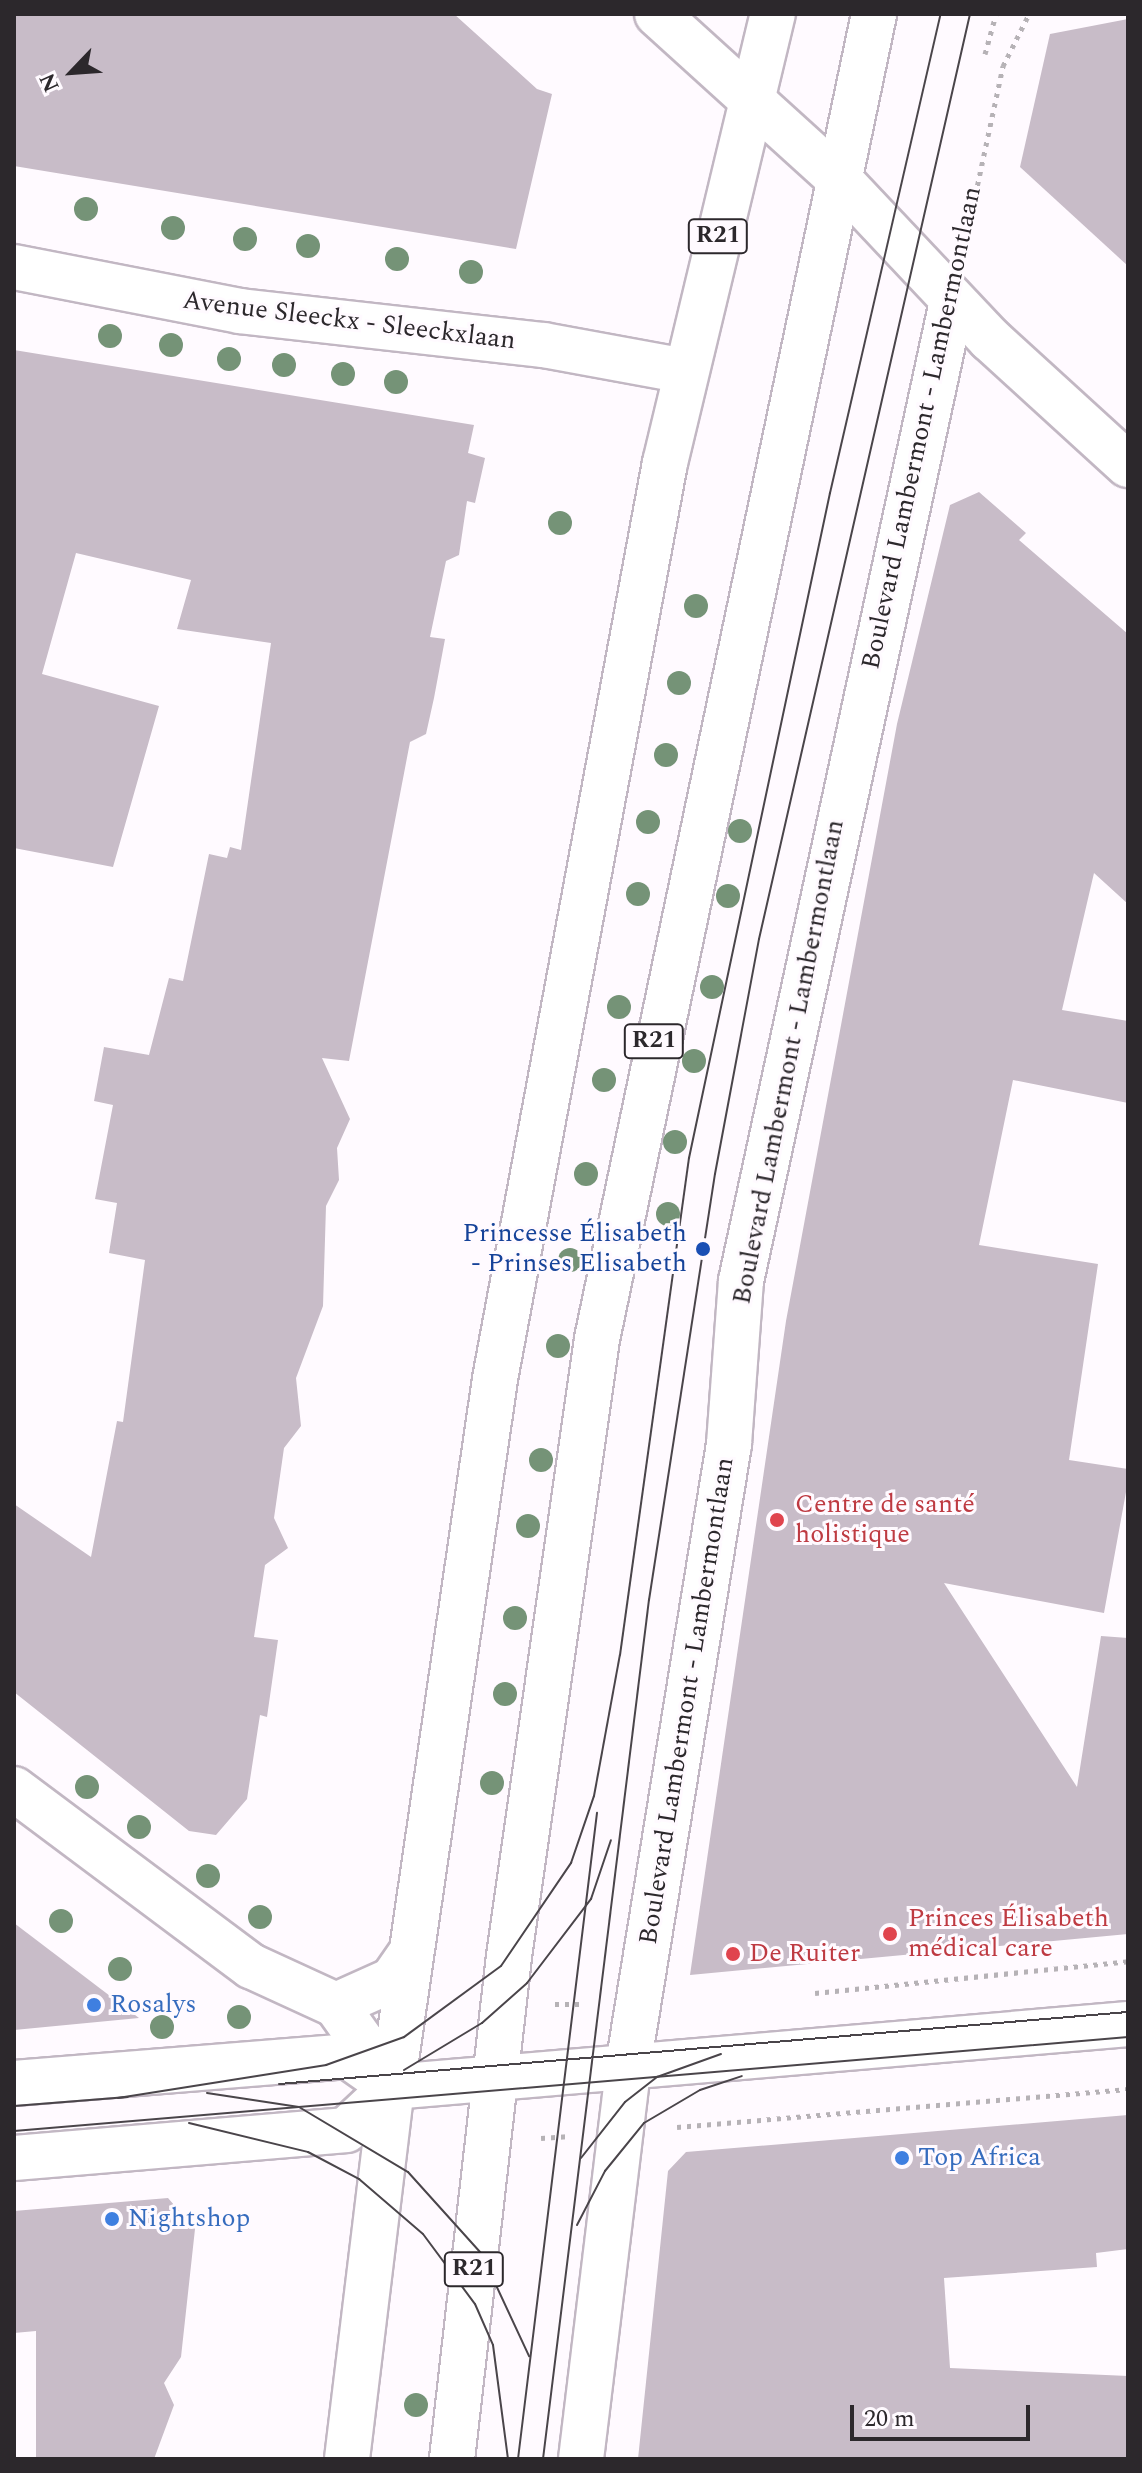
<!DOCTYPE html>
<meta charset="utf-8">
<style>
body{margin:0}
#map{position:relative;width:1142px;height:2473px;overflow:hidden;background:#fffaff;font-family:Spectral,serif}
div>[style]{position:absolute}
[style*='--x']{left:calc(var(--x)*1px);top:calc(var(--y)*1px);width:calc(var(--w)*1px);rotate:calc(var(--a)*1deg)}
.building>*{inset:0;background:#c8bcc8}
.path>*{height:5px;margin-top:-2.5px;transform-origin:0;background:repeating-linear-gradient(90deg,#b6b2b6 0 4px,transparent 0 10px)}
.roads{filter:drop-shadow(2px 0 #c2b7c3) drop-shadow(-2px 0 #c2b7c3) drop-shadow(0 2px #c2b7c3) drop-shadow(0 -2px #c2b7c3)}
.minor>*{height:44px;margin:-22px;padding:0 22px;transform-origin:22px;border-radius:22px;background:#fff}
.primary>*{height:44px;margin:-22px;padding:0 22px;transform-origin:22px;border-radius:22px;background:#fff}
.tram>*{height:2px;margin:-1px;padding:0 1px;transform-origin:1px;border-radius:1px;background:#4a454a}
.trees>*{width:24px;height:24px;margin:-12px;border-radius:50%;background:#759377}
.dots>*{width:22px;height:22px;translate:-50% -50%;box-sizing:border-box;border:4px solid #fffaff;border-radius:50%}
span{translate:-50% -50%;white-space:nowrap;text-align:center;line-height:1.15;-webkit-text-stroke:6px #fffaff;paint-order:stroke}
.shield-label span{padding:2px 6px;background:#fffaff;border:2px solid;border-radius:6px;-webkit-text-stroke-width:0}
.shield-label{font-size:24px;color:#2c282c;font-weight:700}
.street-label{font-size:26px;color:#2c282c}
.transit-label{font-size:26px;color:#164399}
.right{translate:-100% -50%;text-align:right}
.health-label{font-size:26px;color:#be3a42}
.left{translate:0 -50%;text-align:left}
.shop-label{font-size:26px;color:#366cbe}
.frame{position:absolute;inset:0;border:16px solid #2c282c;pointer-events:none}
.north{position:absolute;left:32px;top:32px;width:80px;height:80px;-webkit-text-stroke:6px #fffaff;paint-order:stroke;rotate:245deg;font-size:22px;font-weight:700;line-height:32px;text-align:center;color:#2c282c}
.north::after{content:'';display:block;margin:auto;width:28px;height:36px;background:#2c282c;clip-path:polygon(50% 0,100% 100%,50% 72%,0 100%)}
.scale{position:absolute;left:850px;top:2405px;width:180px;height:36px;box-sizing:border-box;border:4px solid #2c282c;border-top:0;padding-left:10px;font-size:24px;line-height:28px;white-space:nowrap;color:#2c282c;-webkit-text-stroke:6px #fffaff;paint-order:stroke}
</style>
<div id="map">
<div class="building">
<div style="clip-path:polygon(14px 14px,454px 14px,537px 89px,552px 94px,516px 249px,14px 166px)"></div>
<div style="clip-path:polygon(1128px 19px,1128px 266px,1020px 167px,1050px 34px)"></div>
<div style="clip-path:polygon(14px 350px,474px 425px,468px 453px,485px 458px,475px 503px,467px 501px,459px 555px,446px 561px,430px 637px,445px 639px,434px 698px,426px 734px,410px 742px,349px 1061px,322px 1058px,350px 1119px,337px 1148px,339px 1180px,326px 1206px,323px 1306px,296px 1378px,301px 1426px,284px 1448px,274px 1518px,288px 1548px,265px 1565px,254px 1637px,278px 1640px,267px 1717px,260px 1715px,247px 1799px,216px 1835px,189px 1831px,14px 1692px,14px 1504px,91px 1557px,117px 1421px,123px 1422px,145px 1260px,109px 1253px,117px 1203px,95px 1199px,113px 1105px,94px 1101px,104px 1047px,149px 1055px,169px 978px,183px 981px,209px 854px,227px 858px,230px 847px,241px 850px,271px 643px,177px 629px,191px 580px,76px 553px,42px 674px,159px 706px,113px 867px,14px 848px)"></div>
<div style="clip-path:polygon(979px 492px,1026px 533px,1019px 540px,1128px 634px,1128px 904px,1094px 873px,1062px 1010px,1128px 1021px,1128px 1103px,1013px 1080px,979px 1245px,1098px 1264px,1069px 1460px,1128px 1469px,1128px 1481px,1104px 1613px,944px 1583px,1077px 1787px,1101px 1636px,1128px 1638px,1128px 1934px,690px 1975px,786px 1321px,897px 724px,950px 505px)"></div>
<div style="clip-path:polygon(14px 1923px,139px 2018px,14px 2030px)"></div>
<div style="clip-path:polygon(1128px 2115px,1128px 2249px,1096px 2253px,1097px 2267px,944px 2278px,950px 2368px,1128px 2376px,1128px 2459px,638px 2459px,668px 2171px,686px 2152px)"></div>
<div style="clip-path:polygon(168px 2198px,195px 2229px,181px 2357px,164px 2383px,174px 2405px,154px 2459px,36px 2459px,36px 2331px,14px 2333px,14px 2211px)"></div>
</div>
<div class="path">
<div style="--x:985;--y:54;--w:41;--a:-74.6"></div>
<div style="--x:967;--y:234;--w:172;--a:-77.9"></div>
<div style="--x:1003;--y:66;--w:58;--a:-63.4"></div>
<div style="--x:815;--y:1993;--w:315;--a:-5.8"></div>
<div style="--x:555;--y:2004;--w:30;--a:0"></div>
<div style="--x:677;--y:2127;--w:453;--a:-4.8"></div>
<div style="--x:541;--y:2138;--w:26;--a:-4"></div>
</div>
<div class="roads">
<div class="minor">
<div style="--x:657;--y:14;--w:247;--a:42.2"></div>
<div style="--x:840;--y:180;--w:219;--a:46.7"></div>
<div style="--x:990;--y:339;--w:187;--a:42.4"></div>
<div style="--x:14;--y:267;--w:230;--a:11"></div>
<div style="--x:240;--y:311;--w:306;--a:6.4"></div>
<div style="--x:544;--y:345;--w:143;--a:10.4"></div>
<div style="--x:14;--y:1789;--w:296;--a:36.8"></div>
<div style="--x:251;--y:1966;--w:94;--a:24.6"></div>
<div style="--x:336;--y:2005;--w:85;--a:54.6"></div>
<div style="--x:336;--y:2005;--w:61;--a:-24.1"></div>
<div style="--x:392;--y:1980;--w:33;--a:-55"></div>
<div style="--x:14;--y:2083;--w:335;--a:-4.6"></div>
<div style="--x:348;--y:2056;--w:54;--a:35.2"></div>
<div style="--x:392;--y:2087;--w:739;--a:-4.89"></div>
<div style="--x:14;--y:2158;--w:333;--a:-4.8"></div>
<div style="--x:346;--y:2130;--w:63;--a:-43.1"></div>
<div style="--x:581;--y:2459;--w:408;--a:-83.1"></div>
<div style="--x:630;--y:2054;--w:618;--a:-80.78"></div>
<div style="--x:729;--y:1444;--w:163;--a:-85.8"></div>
<div style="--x:741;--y:1281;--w:1001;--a:-77.84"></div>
</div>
<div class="primary">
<div style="--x:347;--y:2459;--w:375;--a:-83.1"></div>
<div style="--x:392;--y:2087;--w:715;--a:-81.72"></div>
<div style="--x:495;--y:1379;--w:932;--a:-79.49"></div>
<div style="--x:665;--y:463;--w:462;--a:-76.5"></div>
<div style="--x:452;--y:2459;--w:506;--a:-83.53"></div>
<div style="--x:509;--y:1956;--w:623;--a:-81.88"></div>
<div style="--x:597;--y:1339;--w:1354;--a:-78.19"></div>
</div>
</div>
<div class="tram">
<div style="--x:404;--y:2070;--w:91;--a:-31.1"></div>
<div style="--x:482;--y:2023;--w:60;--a:-41.6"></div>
<div style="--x:527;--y:1983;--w:106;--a:-52.7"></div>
<div style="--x:591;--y:1899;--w:62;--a:-71.3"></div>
<div style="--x:279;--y:2084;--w:852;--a:-4.85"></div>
<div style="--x:207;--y:2093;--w:93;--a:8.7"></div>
<div style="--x:299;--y:2107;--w:127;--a:30.8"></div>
<div style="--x:408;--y:2172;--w:109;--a:48"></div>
<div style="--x:481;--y:2253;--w:114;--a:65"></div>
<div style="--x:118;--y:2098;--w:211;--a:-9"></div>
<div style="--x:326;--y:2065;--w:83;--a:-19.7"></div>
<div style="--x:404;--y:2037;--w:120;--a:-36.2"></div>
<div style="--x:501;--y:1966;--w:125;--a:-55.8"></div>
<div style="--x:571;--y:1863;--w:71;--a:-71.1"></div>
<div style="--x:594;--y:1796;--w:143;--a:-79.6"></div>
<div style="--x:620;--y:1655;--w:502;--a:-82.1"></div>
<div style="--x:689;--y:1158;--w:680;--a:-78.03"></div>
<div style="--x:830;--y:493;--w:492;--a:-77"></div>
<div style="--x:14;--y:2106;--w:114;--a:-4.5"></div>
<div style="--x:189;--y:2123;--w:122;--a:13.7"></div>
<div style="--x:308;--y:2152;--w:58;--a:27.9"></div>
<div style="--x:359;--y:2179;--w:84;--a:40.7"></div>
<div style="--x:423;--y:2234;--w:87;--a:53.4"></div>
<div style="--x:475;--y:2304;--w:45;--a:66.3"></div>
<div style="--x:493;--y:2345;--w:115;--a:82.5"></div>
<div style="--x:14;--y:2131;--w:1118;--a:-4.82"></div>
<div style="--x:581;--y:2158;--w:71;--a:-51.8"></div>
<div style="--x:625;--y:2102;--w:41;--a:-38"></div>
<div style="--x:657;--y:2077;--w:68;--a:-19.8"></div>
<div style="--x:577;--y:2225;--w:61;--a:-62.6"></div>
<div style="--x:605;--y:2171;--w:62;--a:-50.9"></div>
<div style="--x:644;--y:2123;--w:65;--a:-30.5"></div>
<div style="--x:700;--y:2090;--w:44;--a:-18.4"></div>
<div style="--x:518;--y:2459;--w:651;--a:-83.03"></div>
<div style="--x:543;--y:2459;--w:866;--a:-82.97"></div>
<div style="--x:649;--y:1600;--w:431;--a:-81.2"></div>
<div style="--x:715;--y:1174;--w:239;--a:-79.4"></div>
<div style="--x:759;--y:939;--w:949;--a:-77.15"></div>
</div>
<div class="trees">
<div style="left:86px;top:209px"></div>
<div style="left:173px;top:228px"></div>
<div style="left:245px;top:239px"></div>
<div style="left:308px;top:246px"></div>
<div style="left:397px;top:259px"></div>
<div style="left:471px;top:272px"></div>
<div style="left:110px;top:336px"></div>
<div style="left:171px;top:345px"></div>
<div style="left:229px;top:359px"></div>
<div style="left:284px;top:365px"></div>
<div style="left:343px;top:374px"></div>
<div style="left:396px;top:382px"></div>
<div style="left:560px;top:523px"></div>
<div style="left:696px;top:606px"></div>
<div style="left:679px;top:683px"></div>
<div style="left:666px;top:755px"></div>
<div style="left:648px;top:822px"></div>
<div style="left:740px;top:831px"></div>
<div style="left:638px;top:894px"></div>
<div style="left:728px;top:896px"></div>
<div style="left:712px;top:987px"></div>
<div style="left:619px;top:1007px"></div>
<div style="left:694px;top:1061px"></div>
<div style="left:604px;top:1080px"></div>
<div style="left:675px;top:1142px"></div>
<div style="left:586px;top:1174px"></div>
<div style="left:668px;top:1214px"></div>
<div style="left:570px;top:1260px"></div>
<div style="left:558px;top:1346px"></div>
<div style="left:541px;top:1460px"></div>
<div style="left:528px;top:1526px"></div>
<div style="left:515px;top:1618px"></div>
<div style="left:505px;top:1694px"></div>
<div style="left:492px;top:1783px"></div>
<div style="left:87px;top:1787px"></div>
<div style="left:139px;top:1827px"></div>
<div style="left:208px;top:1876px"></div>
<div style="left:260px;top:1917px"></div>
<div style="left:61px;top:1921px"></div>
<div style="left:120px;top:1969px"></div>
<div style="left:239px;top:2017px"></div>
<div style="left:162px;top:2027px"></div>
<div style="left:416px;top:2405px"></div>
</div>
<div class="dots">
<div style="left:703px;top:1249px;background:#1a4fb4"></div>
<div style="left:777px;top:1520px;background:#e0444e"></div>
<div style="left:890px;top:1934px;background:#e0444e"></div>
<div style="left:733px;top:1954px;background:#e0444e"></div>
<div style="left:94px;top:2005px;background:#3f7fe0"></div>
<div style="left:902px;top:2158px;background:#3f7fe0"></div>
<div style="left:112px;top:2219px;background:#3f7fe0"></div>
</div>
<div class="shield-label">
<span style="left:718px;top:236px">R21</span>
<span style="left:654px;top:1041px">R21</span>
<span style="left:474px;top:2269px">R21</span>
</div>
<div class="street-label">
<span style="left:349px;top:321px;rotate:7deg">Avenue Sleeckx - Sleeckxlaan</span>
<span style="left:922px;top:428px;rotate:-78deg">Boulevard Lambermont - Lambermontlaan</span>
<span style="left:789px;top:1062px;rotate:-79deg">Boulevard Lambermont - Lambermontlaan</span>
<span style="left:687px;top:1701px;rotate:-81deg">Boulevard Lambermont - Lambermontlaan</span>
</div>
<div class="transit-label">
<span class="right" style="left:687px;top:1249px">Princesse Élisabeth<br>- Prinses Elisabeth</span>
</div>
<div class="health-label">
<span class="left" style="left:795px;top:1520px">Centre de santé<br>holistique</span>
<span class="left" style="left:908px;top:1934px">Princes Élisabeth<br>médical care</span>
<span class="left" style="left:749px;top:1954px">De Ruiter</span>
</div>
<div class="shop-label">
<span class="left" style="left:110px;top:2005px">Rosalys</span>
<span class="left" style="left:918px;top:2158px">Top Africa</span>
<span class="left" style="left:128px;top:2219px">Nightshop</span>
</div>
<div class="frame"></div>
<div class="north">N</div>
<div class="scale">20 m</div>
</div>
